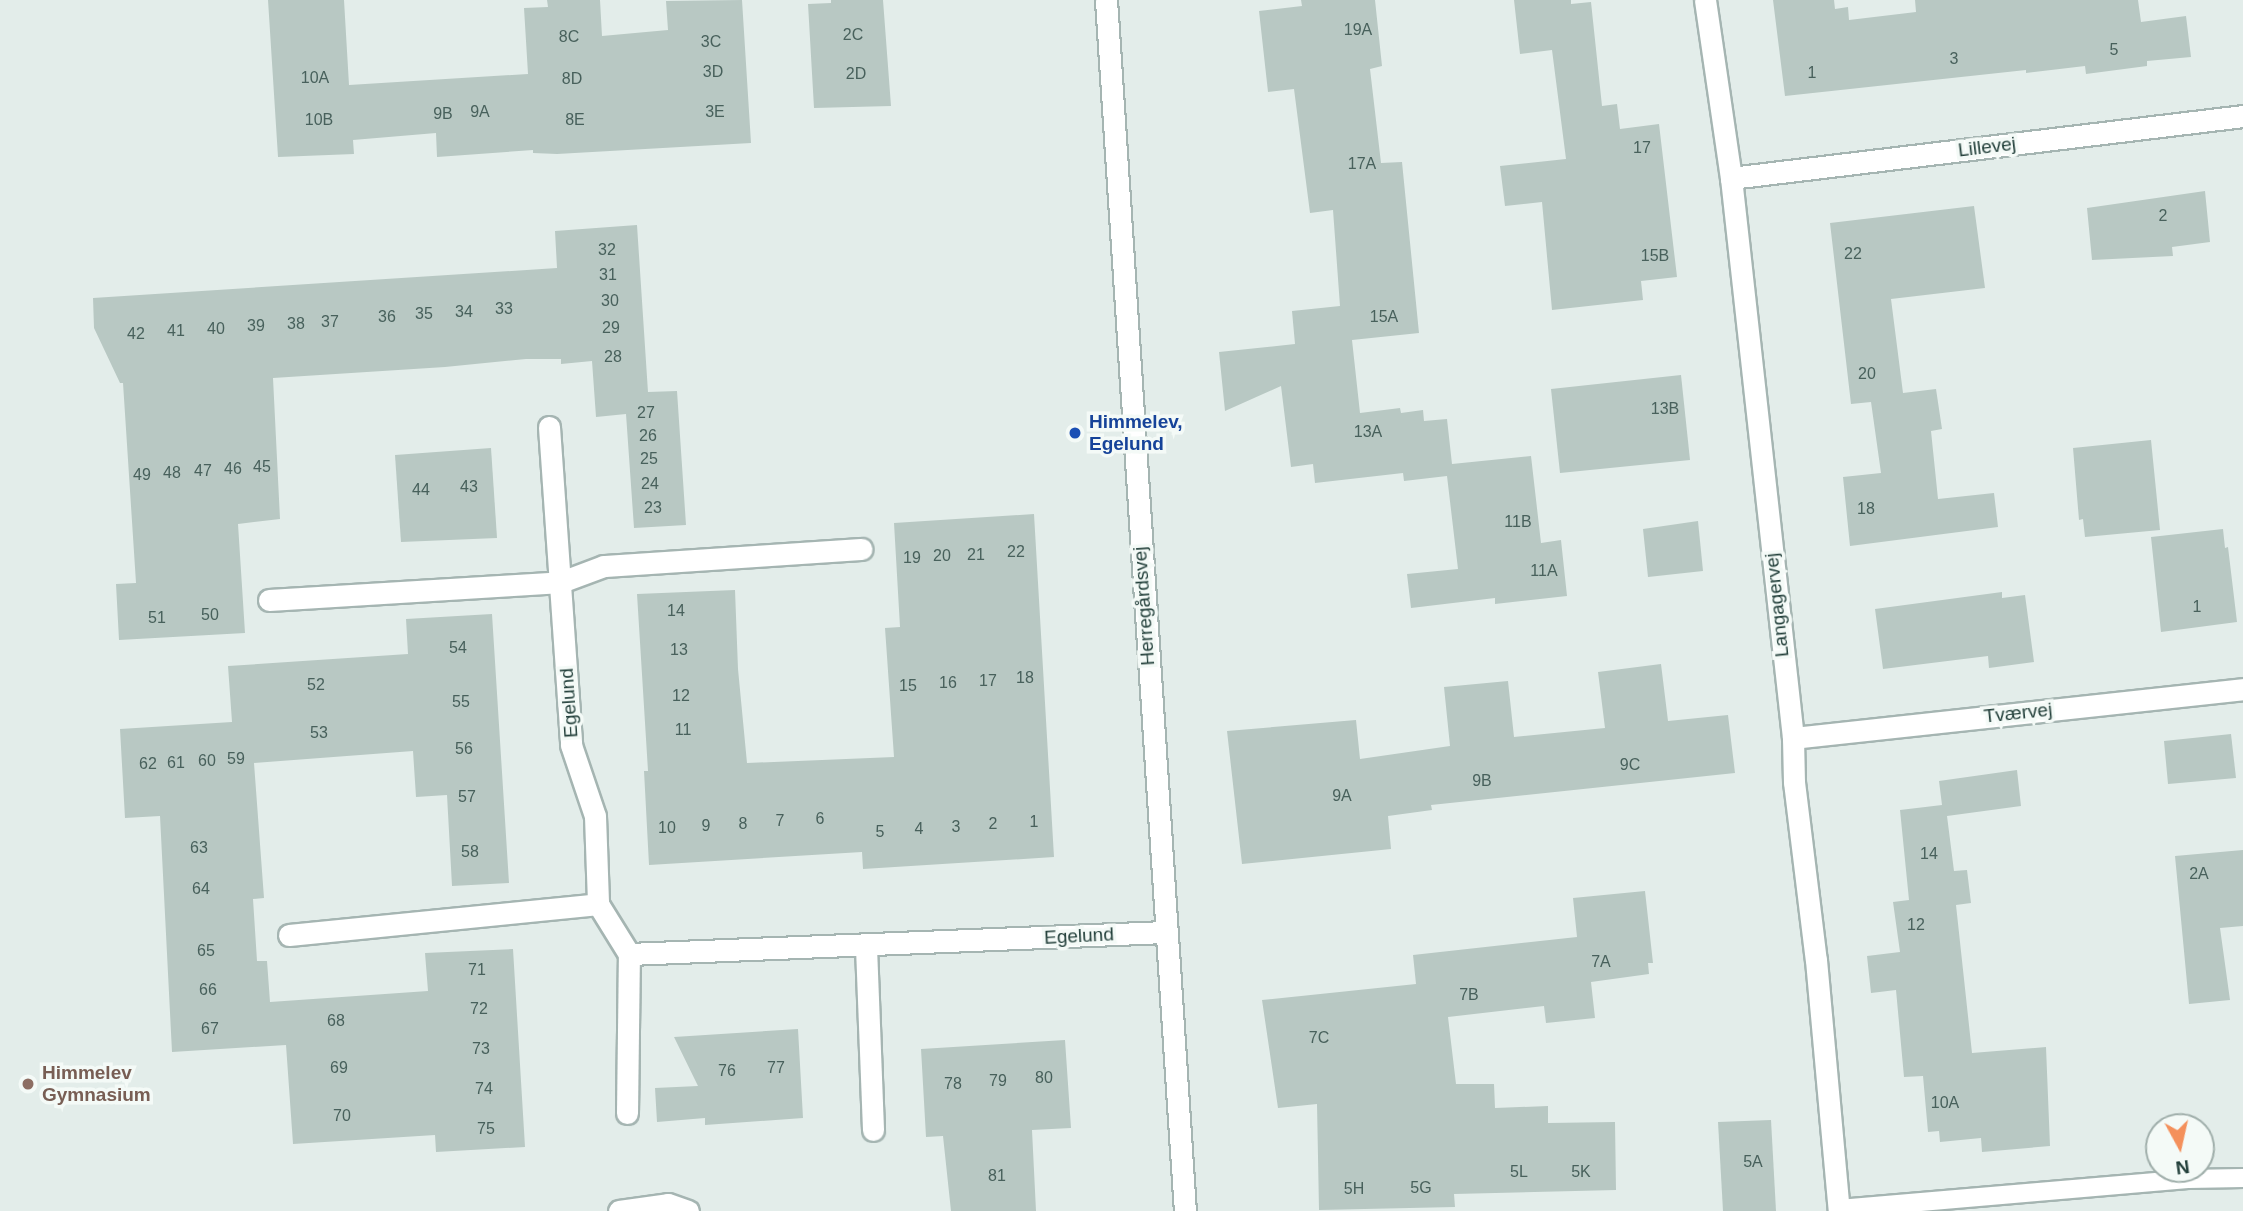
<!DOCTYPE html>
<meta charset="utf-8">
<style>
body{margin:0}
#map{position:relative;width:2243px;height:1211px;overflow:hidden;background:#e3edea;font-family:Helvetica,sans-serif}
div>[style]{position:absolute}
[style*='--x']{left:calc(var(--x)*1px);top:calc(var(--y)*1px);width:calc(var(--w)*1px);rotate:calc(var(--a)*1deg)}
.building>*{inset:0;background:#b8c8c3}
.roads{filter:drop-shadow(2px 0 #a5b5b2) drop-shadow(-2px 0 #a5b5b2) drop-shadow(0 2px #a5b5b2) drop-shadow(0 -2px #a5b5b2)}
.service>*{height:18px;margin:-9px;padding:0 9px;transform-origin:9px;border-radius:9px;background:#fff}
.minor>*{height:21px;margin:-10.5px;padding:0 10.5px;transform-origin:10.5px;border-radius:10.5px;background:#fff}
.tertiary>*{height:21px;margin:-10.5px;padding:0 10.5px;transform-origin:10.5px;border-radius:10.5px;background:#fff}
.dots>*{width:19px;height:19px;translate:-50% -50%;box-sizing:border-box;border:4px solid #f4faf7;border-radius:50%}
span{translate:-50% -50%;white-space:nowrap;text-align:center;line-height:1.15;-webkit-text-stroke:7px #f4faf7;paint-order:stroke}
.number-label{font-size:16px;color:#48615c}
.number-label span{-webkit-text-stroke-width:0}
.street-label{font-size:19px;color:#223f3a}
.transit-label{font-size:19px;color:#164399;font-weight:700}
.left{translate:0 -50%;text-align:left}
.education-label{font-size:19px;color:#785e54;font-weight:700}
.north{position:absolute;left:2145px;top:1113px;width:70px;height:70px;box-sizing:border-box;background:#f4faf7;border:2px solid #a0afab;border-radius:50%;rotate:172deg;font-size:19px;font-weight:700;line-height:28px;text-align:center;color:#223f3a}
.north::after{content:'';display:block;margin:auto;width:24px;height:32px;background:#f4905b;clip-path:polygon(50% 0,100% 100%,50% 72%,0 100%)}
</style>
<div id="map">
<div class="building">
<div style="clip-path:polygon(268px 0,344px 0,349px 85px,528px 74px,524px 8px,548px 7px,547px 0,600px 0,602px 36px,668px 30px,666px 1px,742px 0,751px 143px,557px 154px,533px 153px,533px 150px,437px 157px,436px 133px,353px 140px,354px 154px,278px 157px)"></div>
<div style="clip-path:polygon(831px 0,883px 0,891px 106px,814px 108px,808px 4px,831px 3px)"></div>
<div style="clip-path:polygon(1301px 0,1375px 0,1382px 66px,1370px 69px,1381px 163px,1402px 162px,1419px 333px,1352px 340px,1360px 413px,1400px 408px,1401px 413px,1423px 410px,1424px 421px,1447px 419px,1452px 464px,1531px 456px,1541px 543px,1561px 540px,1567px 596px,1495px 604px,1495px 598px,1411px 608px,1407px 574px,1458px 569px,1447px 476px,1404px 481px,1403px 473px,1315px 483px,1313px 464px,1291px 467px,1281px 386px,1225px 411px,1219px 352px,1295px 344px,1292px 311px,1340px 306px,1333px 210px,1310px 213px,1294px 89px,1268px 92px,1259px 11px,1302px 6px)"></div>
<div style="clip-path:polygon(1514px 0,1571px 0,1571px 4px,1591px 2px,1602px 106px,1617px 104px,1620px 129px,1659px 124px,1677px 277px,1641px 281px,1643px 300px,1552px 310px,1542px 202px,1505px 206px,1500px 166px,1566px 159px,1552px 50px,1520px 54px)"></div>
<div style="clip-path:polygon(1773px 0,1834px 0,1835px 9px,1848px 7px,1849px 20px,1916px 12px,1915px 0,2138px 0,2141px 22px,2186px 16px,2191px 57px,2147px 61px,2147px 66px,2086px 74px,2085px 66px,2026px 73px,2026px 70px,1785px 96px)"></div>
<div style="clip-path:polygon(2205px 191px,2210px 242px,2172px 247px,2173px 256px,2092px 260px,2087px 208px)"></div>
<div style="clip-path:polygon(1974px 206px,1985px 288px,1891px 299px,1903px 393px,1936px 389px,1942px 429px,1931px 431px,1938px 499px,1994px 493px,1998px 527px,1850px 546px,1843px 477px,1881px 473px,1871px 402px,1851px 404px,1830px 223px)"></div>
<div style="clip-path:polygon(637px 225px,648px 392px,677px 391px,686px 525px,634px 528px,626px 414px,596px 417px,592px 361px,561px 364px,561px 359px,526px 359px,445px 367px,273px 378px,280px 519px,238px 524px,245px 633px,119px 640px,116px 584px,136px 583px,123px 383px,120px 383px,94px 328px,93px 298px,557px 268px,555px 231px)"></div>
<div style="clip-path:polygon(1681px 375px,1690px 460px,1560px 473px,1551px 389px)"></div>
<div style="clip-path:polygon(2151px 440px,2160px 530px,2085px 537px,2083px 519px,2079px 520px,2073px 448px)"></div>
<div style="clip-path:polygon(491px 448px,497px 538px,401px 542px,395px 455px)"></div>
<div style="clip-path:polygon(1034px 514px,1054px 857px,863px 869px,862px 852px,649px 865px,644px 771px,648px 771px,637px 594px,735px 590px,738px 669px,747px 763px,894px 757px,885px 628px,900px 627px,894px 523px)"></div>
<div style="clip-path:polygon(1698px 521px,1703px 571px,1648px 577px,1643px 529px)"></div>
<div style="clip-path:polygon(2223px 529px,2225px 548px,2228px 547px,2237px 622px,2161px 632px,2151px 537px)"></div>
<div style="clip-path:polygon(2002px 592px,2002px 598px,2025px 595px,2034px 662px,1989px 668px,1988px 656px,1883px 669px,1875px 609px)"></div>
<div style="clip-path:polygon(492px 614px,509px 883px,452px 886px,447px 795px,416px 797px,413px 751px,254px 763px,264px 898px,253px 899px,257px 961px,267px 961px,270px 1002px,428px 991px,425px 953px,513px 949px,525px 1147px,436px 1152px,435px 1135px,293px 1144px,286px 1045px,172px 1052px,160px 816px,125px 818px,120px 729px,232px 722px,228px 666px,408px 654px,406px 619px)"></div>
<div style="clip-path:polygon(1661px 664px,1668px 721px,1728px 715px,1735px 773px,1431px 805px,1432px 810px,1388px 816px,1391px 849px,1242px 864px,1227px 731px,1356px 720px,1360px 759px,1450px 746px,1444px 687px,1508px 681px,1514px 737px,1605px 728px,1598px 672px)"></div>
<div style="clip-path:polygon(2231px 734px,2236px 778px,2168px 784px,2164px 741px)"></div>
<div style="clip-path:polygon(2017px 770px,2021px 806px,1947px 816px,1954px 871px,1967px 870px,1971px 903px,1956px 905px,1972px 1053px,2046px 1047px,2050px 1146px,1982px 1152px,1981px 1138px,1940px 1142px,1939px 1131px,1928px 1132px,1923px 1076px,1904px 1077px,1896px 990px,1871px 993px,1867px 956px,1900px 952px,1893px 902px,1909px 900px,1900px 810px,1942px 805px,1939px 781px)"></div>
<div style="clip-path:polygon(2243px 850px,2243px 926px,2220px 928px,2230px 1000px,2189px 1004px,2175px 856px)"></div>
<div style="clip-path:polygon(1645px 891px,1653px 963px,1648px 963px,1649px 974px,1591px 982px,1595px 1018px,1546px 1023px,1544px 1006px,1448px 1017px,1456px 1084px,1494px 1084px,1495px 1108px,1548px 1106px,1548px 1123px,1615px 1122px,1616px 1190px,1454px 1194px,1455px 1207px,1319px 1210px,1317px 1104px,1278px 1108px,1262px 1000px,1416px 984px,1413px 955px,1577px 937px,1573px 898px)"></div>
<div style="clip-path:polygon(798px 1029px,803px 1118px,705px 1125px,705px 1118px,657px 1122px,655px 1088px,698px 1086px,674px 1037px)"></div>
<div style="clip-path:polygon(1065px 1040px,1071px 1128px,1032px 1130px,1036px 1211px,951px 1211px,943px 1136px,926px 1137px,921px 1049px)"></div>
<div style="clip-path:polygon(1771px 1120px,1776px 1211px,1723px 1211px,1718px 1122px)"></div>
</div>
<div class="roads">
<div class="service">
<div style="--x:1839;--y:1209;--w:350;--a:-4.9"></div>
<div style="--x:2188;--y:1179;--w:55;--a:-1"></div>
</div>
<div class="minor">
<div style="--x:1705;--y:0;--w:180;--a:81.7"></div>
<div style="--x:1731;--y:178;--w:563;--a:83.68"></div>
<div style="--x:1793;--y:738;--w:44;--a:88.7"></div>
<div style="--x:1794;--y:782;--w:179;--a:83"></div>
<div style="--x:1816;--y:960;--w:252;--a:84.8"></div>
<div style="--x:1731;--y:178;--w:516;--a:-6.9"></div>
<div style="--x:549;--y:427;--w:319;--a:86"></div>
<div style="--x:571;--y:745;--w:75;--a:71.3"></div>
<div style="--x:595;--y:816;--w:88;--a:88"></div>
<div style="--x:598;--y:904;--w:59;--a:58.2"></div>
<div style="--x:629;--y:954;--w:537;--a:-2.35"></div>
<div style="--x:269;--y:600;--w:293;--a:-3.5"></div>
<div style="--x:561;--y:582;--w:46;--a:-20.4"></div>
<div style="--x:604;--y:566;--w:258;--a:-3.8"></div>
<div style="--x:1793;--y:738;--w:453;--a:-6.2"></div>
<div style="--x:289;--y:935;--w:311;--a:-5.7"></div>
<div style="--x:866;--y:947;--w:183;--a:87.8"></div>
<div style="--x:627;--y:1113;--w:159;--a:-89.3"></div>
<div style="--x:619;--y:1211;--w:49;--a:-8.1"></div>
<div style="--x:668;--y:1204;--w:21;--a:19"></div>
</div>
<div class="tertiary">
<div style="--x:1106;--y:0;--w:1214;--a:86.27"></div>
</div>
</div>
<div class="dots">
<div style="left:1075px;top:433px;background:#1a4fb4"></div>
<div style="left:28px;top:1084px;background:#8d6e63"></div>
</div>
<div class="number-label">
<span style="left:1358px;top:30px">19A</span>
<span style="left:853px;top:35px">2C</span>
<span style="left:569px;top:37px">8C</span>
<span style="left:711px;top:42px">3C</span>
<span style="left:2114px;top:50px">5</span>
<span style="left:1954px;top:59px">3</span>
<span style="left:713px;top:72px">3D</span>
<span style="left:1812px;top:73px">1</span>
<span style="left:856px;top:74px">2D</span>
<span style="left:315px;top:78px">10A</span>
<span style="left:572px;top:79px">8D</span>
<span style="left:480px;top:112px">9A</span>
<span style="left:715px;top:112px">3E</span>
<span style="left:443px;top:114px">9B</span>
<span style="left:319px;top:120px">10B</span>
<span style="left:575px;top:120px">8E</span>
<span style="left:1642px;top:148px">17</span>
<span style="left:1362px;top:164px">17A</span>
<span style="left:2163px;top:216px">2</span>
<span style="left:607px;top:250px">32</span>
<span style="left:1853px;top:254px">22</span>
<span style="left:1655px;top:256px">15B</span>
<span style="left:608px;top:275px">31</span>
<span style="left:610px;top:301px">30</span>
<span style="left:504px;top:309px">33</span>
<span style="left:464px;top:312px">34</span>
<span style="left:424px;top:314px">35</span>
<span style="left:387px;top:317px">36</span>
<span style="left:1384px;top:317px">15A</span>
<span style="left:330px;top:322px">37</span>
<span style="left:296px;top:324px">38</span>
<span style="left:256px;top:326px">39</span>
<span style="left:611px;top:328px">29</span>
<span style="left:216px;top:329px">40</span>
<span style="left:176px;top:331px">41</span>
<span style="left:136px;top:334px">42</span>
<span style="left:613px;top:357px">28</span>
<span style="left:1867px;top:374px">20</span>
<span style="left:1665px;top:409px">13B</span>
<span style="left:646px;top:413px">27</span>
<span style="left:1368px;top:432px">13A</span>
<span style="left:648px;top:436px">26</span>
<span style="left:649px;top:459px">25</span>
<span style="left:262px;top:467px">45</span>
<span style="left:233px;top:469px">46</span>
<span style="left:203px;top:471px">47</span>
<span style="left:172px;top:473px">48</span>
<span style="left:142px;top:475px">49</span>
<span style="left:650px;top:484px">24</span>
<span style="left:469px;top:487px">43</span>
<span style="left:421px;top:490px">44</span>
<span style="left:653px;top:508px">23</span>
<span style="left:1866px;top:509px">18</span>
<span style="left:1518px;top:522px">11B</span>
<span style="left:1016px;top:552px">22</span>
<span style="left:976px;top:555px">21</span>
<span style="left:942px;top:556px">20</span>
<span style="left:912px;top:558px">19</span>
<span style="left:1544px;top:571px">11A</span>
<span style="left:2197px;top:607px">1</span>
<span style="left:676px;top:611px">14</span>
<span style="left:210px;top:615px">50</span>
<span style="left:157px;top:618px">51</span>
<span style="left:458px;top:648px">54</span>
<span style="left:679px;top:650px">13</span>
<span style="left:1025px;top:678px">18</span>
<span style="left:988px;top:681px">17</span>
<span style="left:948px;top:683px">16</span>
<span style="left:316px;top:685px">52</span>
<span style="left:908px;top:686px">15</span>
<span style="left:681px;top:696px">12</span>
<span style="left:461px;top:702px">55</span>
<span style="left:683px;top:730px">11</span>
<span style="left:319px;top:733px">53</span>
<span style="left:464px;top:749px">56</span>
<span style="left:236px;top:759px">59</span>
<span style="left:207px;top:761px">60</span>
<span style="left:176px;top:763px">61</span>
<span style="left:148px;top:764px">62</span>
<span style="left:1630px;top:765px">9C</span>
<span style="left:1482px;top:781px">9B</span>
<span style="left:1342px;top:796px">9A</span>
<span style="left:467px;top:797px">57</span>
<span style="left:820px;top:819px">6</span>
<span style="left:780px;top:821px">7</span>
<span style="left:1034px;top:822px">1</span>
<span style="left:743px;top:824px">8</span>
<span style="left:993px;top:824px">2</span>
<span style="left:706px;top:826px">9</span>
<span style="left:956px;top:827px">3</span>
<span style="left:667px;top:828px">10</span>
<span style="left:919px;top:829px">4</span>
<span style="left:880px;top:832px">5</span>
<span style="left:199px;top:848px">63</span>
<span style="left:470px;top:852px">58</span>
<span style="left:1929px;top:854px">14</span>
<span style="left:2199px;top:874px">2A</span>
<span style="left:201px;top:889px">64</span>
<span style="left:1916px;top:925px">12</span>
<span style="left:206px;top:951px">65</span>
<span style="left:1601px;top:962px">7A</span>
<span style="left:477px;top:970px">71</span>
<span style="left:208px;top:990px">66</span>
<span style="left:1469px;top:995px">7B</span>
<span style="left:479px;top:1009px">72</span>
<span style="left:336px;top:1021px">68</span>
<span style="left:210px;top:1029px">67</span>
<span style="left:1319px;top:1038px">7C</span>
<span style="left:481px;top:1049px">73</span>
<span style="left:339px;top:1068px">69</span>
<span style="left:776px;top:1068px">77</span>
<span style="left:727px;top:1071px">76</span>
<span style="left:1044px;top:1078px">80</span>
<span style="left:998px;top:1081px">79</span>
<span style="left:953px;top:1084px">78</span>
<span style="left:484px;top:1089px">74</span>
<span style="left:1945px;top:1103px">10A</span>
<span style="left:342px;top:1116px">70</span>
<span style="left:486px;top:1129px">75</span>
<span style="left:1753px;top:1162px">5A</span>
<span style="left:1519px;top:1172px">5L</span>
<span style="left:1581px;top:1172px">5K</span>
<span style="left:997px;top:1176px">81</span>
<span style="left:1421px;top:1188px">5G</span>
<span style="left:1354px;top:1189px">5H</span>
</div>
<div class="street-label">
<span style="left:1987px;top:147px;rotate:-7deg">Lillevej</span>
<span style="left:1777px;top:605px;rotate:-96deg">Langagervej</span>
<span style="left:1144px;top:606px;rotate:-94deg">Herregårdsvej</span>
<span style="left:569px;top:703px;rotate:-94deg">Egelund</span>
<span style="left:2018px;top:713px;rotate:-6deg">Tværvej</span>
<span style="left:1079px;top:936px;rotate:-3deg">Egelund</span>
</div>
<div class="transit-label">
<span class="left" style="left:1089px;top:433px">Himmelev,<br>Egelund</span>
</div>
<div class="education-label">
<span class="left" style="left:42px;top:1084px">Himmelev<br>Gymnasium</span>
</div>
<div class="north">N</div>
</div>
